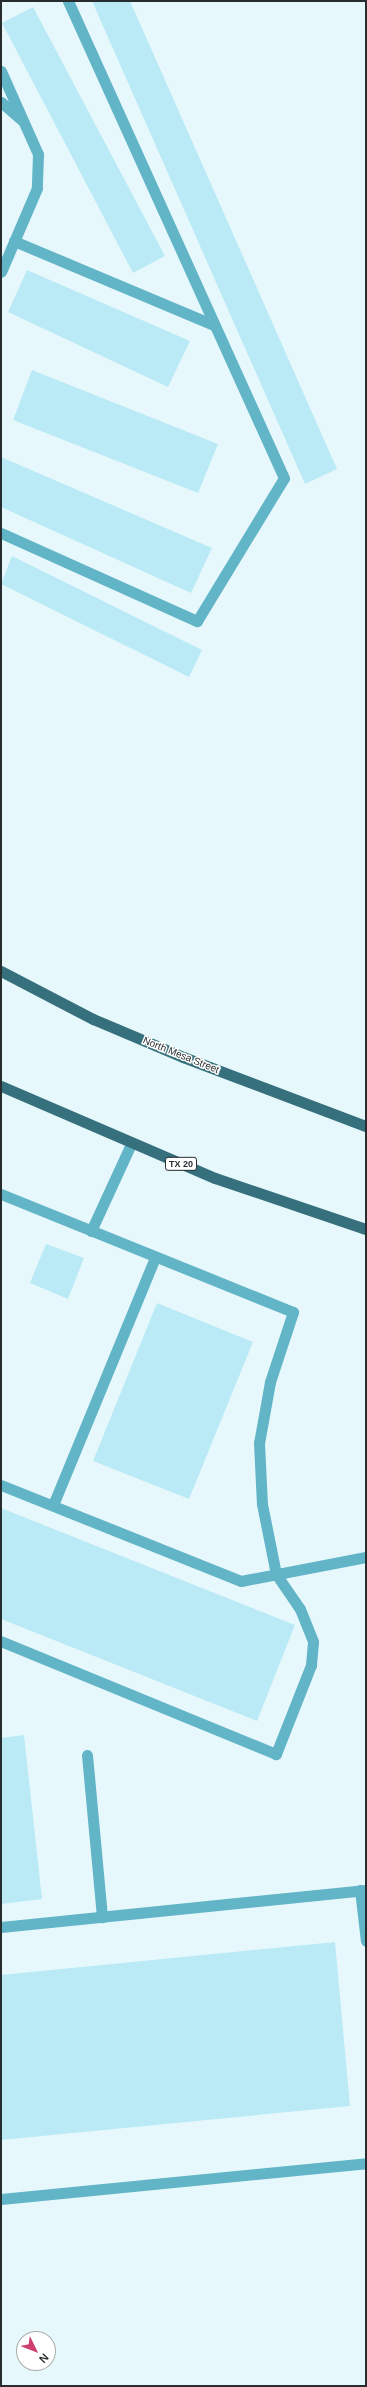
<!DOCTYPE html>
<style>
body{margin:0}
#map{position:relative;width:367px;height:2387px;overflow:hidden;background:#e7f8fc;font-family:Helvetica,sans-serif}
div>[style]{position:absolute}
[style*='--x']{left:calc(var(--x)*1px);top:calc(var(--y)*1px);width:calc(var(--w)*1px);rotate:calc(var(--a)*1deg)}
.building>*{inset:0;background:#baeaf5}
.service>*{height:11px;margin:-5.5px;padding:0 5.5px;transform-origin:5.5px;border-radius:5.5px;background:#62b4c7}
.primary>*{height:11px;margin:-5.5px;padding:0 5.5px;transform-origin:5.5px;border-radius:5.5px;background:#36707d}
span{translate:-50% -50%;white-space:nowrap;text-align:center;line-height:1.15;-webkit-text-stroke:3px #fff;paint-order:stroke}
.shield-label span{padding:1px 3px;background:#fff;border:1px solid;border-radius:3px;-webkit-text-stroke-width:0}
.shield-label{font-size:9px;color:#272d2f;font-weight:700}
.street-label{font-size:10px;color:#272d2f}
.frame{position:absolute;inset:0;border:2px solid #272d2f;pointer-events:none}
.north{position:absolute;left:16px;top:2331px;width:40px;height:40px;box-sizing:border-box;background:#fff;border:1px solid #a9abac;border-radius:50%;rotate:133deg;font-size:11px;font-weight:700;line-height:16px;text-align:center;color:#272d2f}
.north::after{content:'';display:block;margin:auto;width:14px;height:18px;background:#cc3f6f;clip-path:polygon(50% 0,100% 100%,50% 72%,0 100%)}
</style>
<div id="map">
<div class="building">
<div style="clip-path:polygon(92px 1px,130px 1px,337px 469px,305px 484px)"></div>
<div style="clip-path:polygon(33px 7px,165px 256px,133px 273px,2px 23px)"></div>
<div style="clip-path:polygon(27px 270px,190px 341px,168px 387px,8px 312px)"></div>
<div style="clip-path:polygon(32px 370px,218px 444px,198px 493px,13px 420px)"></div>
<div style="clip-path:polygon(1px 457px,212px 548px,191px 593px,1px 507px)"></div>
<div style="clip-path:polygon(12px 556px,202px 650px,189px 677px,1px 584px)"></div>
<div style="clip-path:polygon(46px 1244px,84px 1258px,68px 1299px,30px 1283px)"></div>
<div style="clip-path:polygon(157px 1303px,253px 1342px,189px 1499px,93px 1461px)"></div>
<div style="clip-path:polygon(1px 1508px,295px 1625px,257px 1721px,1px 1619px)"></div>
<div style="clip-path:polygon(24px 1735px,42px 1899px,1px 1904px,1px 1738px)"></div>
<div style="clip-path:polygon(335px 1942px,350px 2106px,1px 2140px,1px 1975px)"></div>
</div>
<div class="service">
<div style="--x:1;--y:71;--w:91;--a:66"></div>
<div style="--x:38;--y:154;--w:34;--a:92"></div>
<div style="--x:37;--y:188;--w:91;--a:113.2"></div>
<div style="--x:1;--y:102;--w:28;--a:41"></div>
<div style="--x:14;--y:241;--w:217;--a:22.8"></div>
<div style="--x:1;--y:533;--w:215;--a:24.2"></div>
<div style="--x:197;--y:621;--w:167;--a:-58.7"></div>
<div style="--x:284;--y:478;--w:524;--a:-114.36"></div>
<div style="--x:1;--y:1194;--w:315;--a:22"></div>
<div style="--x:293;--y:1312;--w:74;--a:108.2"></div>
<div style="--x:270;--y:1382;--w:62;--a:100.2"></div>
<div style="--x:259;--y:1443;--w:61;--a:87.2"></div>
<div style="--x:262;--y:1504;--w:71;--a:78.7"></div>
<div style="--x:276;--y:1574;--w:42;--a:55.6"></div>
<div style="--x:300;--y:1609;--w:35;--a:68"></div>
<div style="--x:313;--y:1642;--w:23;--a:95"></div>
<div style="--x:311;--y:1665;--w:96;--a:111.5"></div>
<div style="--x:276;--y:1754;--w:297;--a:-157.7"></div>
<div style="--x:91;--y:1231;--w:96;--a:-65.3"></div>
<div style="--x:1;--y:1485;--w:258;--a:21.8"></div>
<div style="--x:241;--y:1581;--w:127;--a:-10.9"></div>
<div style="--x:53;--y:1505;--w:268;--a:-67.6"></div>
<div style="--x:87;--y:1755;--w:163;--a:84.7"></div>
<div style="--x:360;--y:1890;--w:51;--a:83.3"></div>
<div style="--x:1;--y:1927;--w:367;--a:-5.8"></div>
<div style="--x:1;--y:2199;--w:367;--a:-5.6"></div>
</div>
<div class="primary">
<div style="--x:1;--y:971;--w:104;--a:27.6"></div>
<div style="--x:93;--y:1019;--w:98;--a:22.9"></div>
<div style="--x:183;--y:1057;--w:196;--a:20.7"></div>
<div style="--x:1;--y:1086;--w:233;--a:23.3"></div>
<div style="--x:215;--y:1178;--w:159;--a:18.7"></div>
</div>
<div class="shield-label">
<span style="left:181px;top:1164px">TX 20</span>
</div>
<div class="street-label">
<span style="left:181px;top:1055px;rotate:22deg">North Mesa Street</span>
</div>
<div class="frame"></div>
<div class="north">N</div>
</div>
